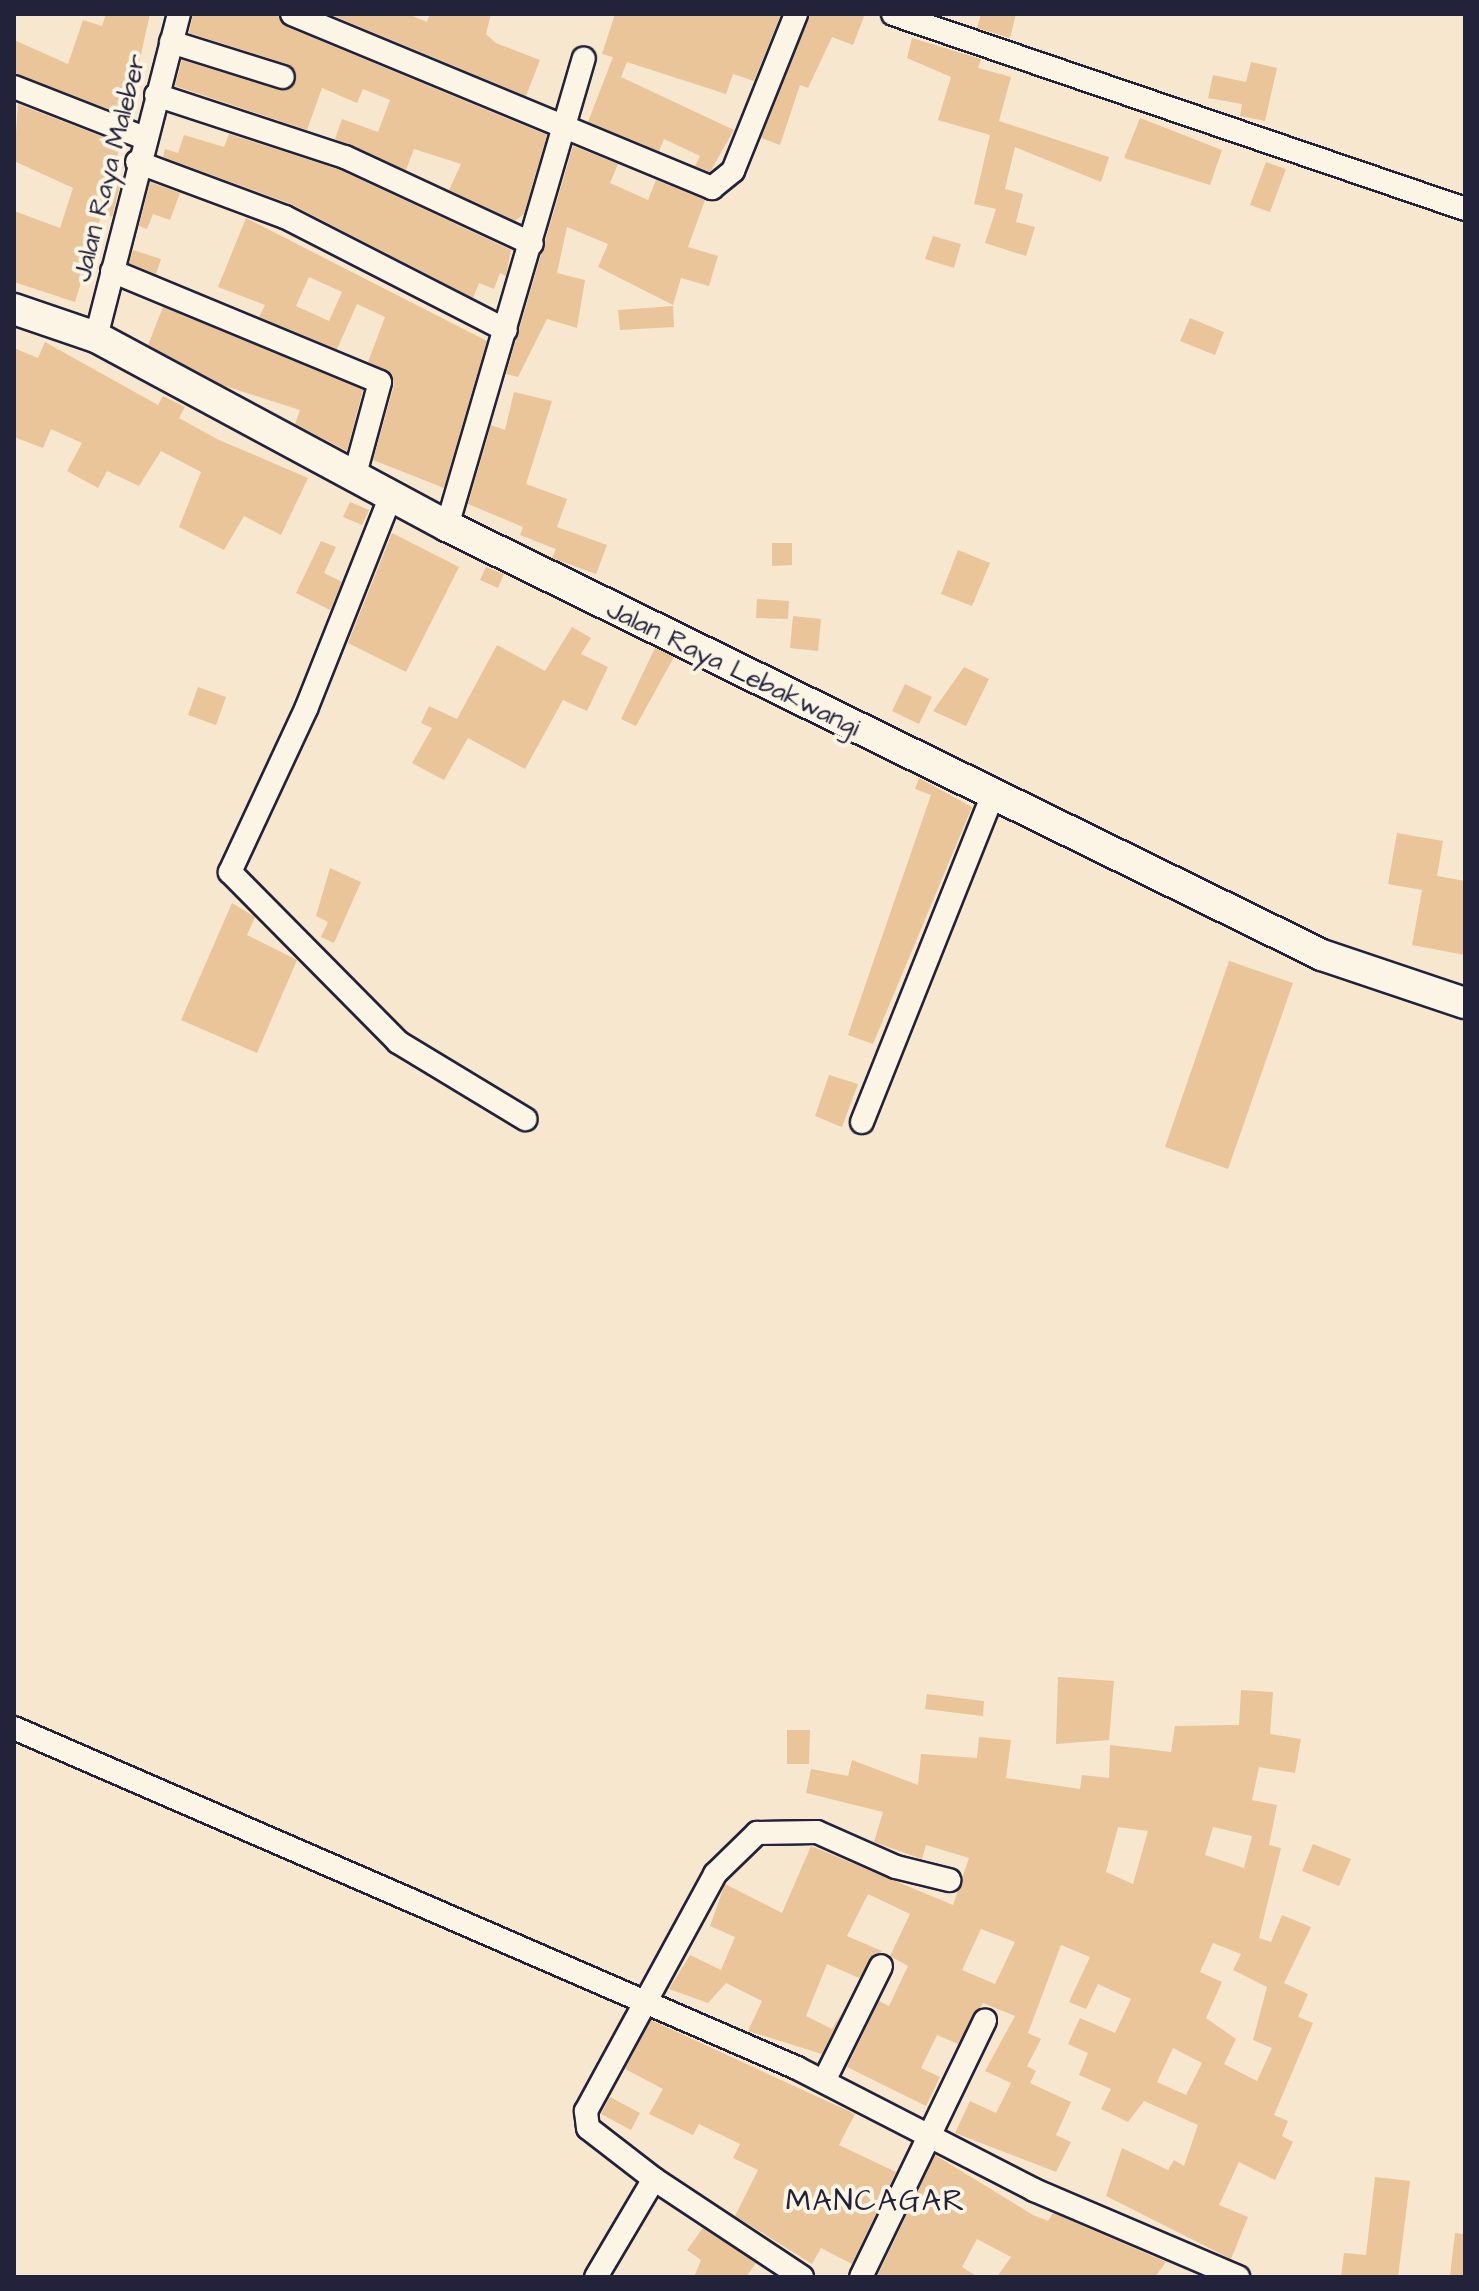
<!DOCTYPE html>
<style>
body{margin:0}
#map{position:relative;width:1479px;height:2291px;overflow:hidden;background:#f7e7ce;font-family:"Architects Daughter",sans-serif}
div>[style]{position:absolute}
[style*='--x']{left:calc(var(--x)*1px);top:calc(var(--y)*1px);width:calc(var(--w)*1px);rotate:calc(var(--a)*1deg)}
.building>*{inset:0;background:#eac59a}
.roads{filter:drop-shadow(2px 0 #22223b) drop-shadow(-2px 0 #22223b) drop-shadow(0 2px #22223b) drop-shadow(0 -2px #22223b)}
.minor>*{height:22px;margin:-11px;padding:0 11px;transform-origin:11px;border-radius:11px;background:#fcf5e5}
.secondary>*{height:30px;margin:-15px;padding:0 15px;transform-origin:15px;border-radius:15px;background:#fcf5e5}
span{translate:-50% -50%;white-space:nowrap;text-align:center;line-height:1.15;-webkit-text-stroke:8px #fcf5e5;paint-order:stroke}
.street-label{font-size:26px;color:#22223b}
.quarter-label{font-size:30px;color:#22223b;letter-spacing:2px}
.frame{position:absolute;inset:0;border:16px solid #22223b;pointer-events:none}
</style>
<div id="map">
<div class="building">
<div style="clip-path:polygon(106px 14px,150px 14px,127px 116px,14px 73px,14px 40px,68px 64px,83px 20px,102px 26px)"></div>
<div style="clip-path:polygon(193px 14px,278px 14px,287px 27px,547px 135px,524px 214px,515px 221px,449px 190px,461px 164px,414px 149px,406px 170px,335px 139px,342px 119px,378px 132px,390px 100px,363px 89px,357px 103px,322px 88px,307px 130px,175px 86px,182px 60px,280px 90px,296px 80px,287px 64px,189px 33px)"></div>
<div style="clip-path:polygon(329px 14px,408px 14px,427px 22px,430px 14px,491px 14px,486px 34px,496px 43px,540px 60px,526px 96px)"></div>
<div style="clip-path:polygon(615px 14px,781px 14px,754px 81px,733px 74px,726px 94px,627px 62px,621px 77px,734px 130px,710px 172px,695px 166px,700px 156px,664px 139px,659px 151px,588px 122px,613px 57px,602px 54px)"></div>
<div style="clip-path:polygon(810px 14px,865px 14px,853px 45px,832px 37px,808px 88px,800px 85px,780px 145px,761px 138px)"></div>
<div style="clip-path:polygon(981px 14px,1016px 14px,1010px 38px,977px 28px)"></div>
<div style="clip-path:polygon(912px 38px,981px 59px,978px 68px,1011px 77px,999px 121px,1109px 157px,1101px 182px,1015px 147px,1005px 189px,1023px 194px,1016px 222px,1035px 227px,1026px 256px,985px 243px,996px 209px,974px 204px,990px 135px,938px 120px,951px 77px,907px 58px)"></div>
<div style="clip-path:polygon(1251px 62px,1277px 68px,1265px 121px,1240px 116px,1242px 104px,1208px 98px,1213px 75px,1246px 82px)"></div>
<div style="clip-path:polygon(18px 104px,121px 144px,109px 182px,120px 186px,112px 217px,102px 213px,75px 302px,14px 282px,14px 211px,60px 228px,73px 188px,14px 161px)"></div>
<div style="clip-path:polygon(1140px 118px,1222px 150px,1210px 185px,1124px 158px)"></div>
<div style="clip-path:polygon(229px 134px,340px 170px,511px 250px,506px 276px,500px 273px,494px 289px,479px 283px,473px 298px,291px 204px,163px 157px,165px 149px,178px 153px,184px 135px,224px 147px)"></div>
<div style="clip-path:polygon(573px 146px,618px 164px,610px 183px,648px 200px,656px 180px,705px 200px,688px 247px,718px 256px,709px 286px,681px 278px,673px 305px,598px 267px,608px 244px,567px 227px,557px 273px,585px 280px,577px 328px,547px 319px,518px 377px,506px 374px)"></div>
<div style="clip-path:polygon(1266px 162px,1286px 169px,1270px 212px,1250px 205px)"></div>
<div style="clip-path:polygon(150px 182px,180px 193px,170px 220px,153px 214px,147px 229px,139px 226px)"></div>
<div style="clip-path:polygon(evenodd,246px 218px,487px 341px,444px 488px,373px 460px,394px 385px,390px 373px,368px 362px,385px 317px,357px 304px,337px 349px,259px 317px,265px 305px,218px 287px,246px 218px,309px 277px,342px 292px,329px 321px,296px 306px,309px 277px)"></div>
<div style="clip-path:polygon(933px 236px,961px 244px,954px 268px,925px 259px)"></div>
<div style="clip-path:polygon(133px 250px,161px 259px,156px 274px,129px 263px)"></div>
<div style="clip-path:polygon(673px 306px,674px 327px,620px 330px,618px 310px)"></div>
<div style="clip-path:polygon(163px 307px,363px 390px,347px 451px,295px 424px,300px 410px,222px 385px,148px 345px)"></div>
<div style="clip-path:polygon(1190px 318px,1224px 332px,1215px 355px,1180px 341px)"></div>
<div style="clip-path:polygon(45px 342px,158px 405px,163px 396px,185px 407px,179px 418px,217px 439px,308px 478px,281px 535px,244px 516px,224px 550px,179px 527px,201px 472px,161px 451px,139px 486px,107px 471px,98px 488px,67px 471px,82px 443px,51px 429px,43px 448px,14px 437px,14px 348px,38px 358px)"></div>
<div style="clip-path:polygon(514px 392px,552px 401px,526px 484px,567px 499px,557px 527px,607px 545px,596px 574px,552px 558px,556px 549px,520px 535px,523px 527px,468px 504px,491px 425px,505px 430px)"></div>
<div style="clip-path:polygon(350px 502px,369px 510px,362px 525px,343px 517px)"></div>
<div style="clip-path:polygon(392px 533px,459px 567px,406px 672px,348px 643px)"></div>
<div style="clip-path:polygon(321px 541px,336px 547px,324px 573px,342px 582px,330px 610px,296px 593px)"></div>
<div style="clip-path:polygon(772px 543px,792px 543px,792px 565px,772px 566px)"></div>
<div style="clip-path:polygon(958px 550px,990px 563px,972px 606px,941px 594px)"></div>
<div style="clip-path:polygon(486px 567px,504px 574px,498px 588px,480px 580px)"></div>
<div style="clip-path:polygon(757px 599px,789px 601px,788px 619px,756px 618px)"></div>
<div style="clip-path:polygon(793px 616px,821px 619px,818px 651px,790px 648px)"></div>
<div style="clip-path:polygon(572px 627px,591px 638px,581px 654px,608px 667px,587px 711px,563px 700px,525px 769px,468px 738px,444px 780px,412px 763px,432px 728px,421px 723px,429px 706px,457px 719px,497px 645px,545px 671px)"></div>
<div style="clip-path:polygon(655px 648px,674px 657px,636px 726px,621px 719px)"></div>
<div style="clip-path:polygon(964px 667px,989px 679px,966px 726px,933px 711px)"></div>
<div style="clip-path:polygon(905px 684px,932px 697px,919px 724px,892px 711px)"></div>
<div style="clip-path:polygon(198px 687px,226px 697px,216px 725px,188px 715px)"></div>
<div style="clip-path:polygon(919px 778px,972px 807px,873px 1044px,848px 1035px,931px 795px,915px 789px)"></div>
<div style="clip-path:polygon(1397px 833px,1443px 841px,1437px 876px,1465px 881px,1465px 955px,1412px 945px,1422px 890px,1388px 884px)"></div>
<div style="clip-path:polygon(330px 868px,361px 882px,334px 943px,321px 937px,328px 922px,316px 916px)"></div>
<div style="clip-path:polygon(232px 903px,255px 917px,247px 935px,297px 960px,257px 1053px,181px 1020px)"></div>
<div style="clip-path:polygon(1229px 961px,1293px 983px,1228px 1169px,1165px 1147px)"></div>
<div style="clip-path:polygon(829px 1075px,858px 1084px,842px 1127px,815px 1116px)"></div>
<div style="clip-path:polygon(1058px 1677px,1114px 1681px,1109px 1740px,1056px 1744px)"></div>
<div style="clip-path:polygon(evenodd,1241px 1690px,1273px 1692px,1270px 1734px,1301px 1739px,1295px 1773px,1259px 1767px,1252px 1800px,1277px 1805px,1269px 1845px,1281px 1848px,1259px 1938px,1271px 1942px,1282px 1915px,1311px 1927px,1284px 1983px,1308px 1994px,1298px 2017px,1313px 2023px,1274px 2115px,1288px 2121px,1282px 2136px,1293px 2142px,1275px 2180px,1239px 2162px,1219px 2205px,1248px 2217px,1231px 2259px,1106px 2196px,1122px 2148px,1168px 2170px,1174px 2160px,1184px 2166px,1198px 2125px,1144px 2101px,1128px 2122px,1101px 2109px,1111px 2089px,1079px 2075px,1088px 2053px,1068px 2044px,1080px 2018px,1115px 2033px,1131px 1999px,1098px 1984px,1086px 2009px,1069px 2002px,1090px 1957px,1061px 1945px,1028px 2033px,1041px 2039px,1027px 2066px,1036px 2071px,1030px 2083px,1071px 2102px,1056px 2135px,1071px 2142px,1056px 2172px,955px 2133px,970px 2101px,996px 2113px,1011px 2083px,985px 2071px,1015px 2016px,983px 2003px,958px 2044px,937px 2035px,921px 2068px,940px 2077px,926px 2106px,847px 2067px,879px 2001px,889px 2006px,908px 1966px,890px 1956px,910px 1914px,868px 1894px,847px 1936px,882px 1951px,859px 1978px,827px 1964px,806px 2016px,832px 2029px,843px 2011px,822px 2054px,748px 2031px,762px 2001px,726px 1983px,708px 2003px,669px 1989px,690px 1955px,721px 1970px,735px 1937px,710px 1926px,725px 1884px,782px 1913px,811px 1846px,953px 1905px,969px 1858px,926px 1845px,922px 1859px,874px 1842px,883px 1812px,806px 1793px,811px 1769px,848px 1776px,852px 1760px,918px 1785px,921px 1754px,977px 1758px,979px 1737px,1011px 1740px,1006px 1778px,1080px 1789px,1082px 1775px,1109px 1778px,1110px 1745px,1171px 1752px,1175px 1726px,1239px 1725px,1241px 1690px,1118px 1827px,1148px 1831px,1133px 1884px,1106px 1872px,1118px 1827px,1241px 1690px,1213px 1827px,1252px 1836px,1244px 1868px,1205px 1855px,1213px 1827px,1241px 1690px,981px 1929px,1015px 1942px,995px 1984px,962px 1970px,981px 1929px,1241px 1690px,1213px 1943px,1241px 1954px,1233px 1970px,1267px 1987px,1253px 2040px,1272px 2048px,1257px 2081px,1224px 2064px,1236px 2039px,1206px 2018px,1222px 1982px,1200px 1972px,1213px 1943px,1241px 1690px,1173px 2048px,1202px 2063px,1186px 2095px,1157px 2082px,1173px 2048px)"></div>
<div style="clip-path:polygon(927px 1694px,984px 1701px,983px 1716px,925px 1709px)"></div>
<div style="clip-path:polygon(787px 1730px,810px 1730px,809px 1764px,787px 1764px)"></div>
<div style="clip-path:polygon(1313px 1844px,1351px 1859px,1339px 1886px,1302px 1871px)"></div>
<div style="clip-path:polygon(651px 2020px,855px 2114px,839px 2145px,896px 2172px,852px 2264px,821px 2248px,812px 2264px,735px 2216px,758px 2170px,733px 2158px,740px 2144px,699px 2124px,693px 2135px,649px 2114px,663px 2089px,625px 2069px)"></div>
<div style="clip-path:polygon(610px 2097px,640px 2113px,631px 2130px,601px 2114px)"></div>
<div style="clip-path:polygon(935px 2155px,1033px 2215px,1048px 2221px,1053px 2213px,1166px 2262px,1155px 2277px,997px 2277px,1011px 2257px,977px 2239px,962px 2267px,978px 2277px,877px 2277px)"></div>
<div style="clip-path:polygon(1375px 2177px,1410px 2181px,1398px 2277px,1341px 2277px,1344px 2253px,1366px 2255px)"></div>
<div style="clip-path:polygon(703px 2228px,756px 2263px,746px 2277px,694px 2277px,701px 2260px,687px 2250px)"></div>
<div style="clip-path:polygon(1455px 2233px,1465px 2234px,1465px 2277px,1450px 2276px)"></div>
</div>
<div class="roads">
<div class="minor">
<div style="--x:292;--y:14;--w:455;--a:22.5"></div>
<div style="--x:712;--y:188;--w:27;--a:-39"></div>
<div style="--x:733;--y:171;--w:169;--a:-68.1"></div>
<div style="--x:893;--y:14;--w:604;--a:18.82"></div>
<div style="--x:171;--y:42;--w:117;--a:17.4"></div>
<div style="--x:14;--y:87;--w:140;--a:21.4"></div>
<div style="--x:156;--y:95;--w:199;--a:18.2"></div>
<div style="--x:345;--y:157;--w:206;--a:24.9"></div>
<div style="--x:137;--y:162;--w:158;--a:20.4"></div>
<div style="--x:285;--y:217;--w:248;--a:27.1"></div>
<div style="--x:112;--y:271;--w:290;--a:22.5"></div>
<div style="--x:380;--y:382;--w:95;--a:105.2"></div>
<div style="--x:96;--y:337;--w:333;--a:-75.6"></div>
<div style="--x:392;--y:493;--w:232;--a:111.7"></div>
<div style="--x:306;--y:709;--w:180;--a:115"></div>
<div style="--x:230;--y:872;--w:239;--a:45.3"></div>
<div style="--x:398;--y:1042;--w:149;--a:31.2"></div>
<div style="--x:447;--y:526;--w:487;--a:-73.7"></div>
<div style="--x:862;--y:1122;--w:352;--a:-68.2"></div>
<div style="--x:14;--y:1728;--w:854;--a:23.47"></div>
<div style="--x:797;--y:2068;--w:267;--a:27.2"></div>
<div style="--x:1034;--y:2190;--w:222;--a:23.1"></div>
<div style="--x:824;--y:2081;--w:128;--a:-63.6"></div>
<div style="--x:596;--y:2277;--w:114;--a:-59.4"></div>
<div style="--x:802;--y:2277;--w:178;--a:-146.5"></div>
<div style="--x:654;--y:2179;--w:83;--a:-142.3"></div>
<div style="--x:588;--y:2128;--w:17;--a:-97"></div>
<div style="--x:586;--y:2111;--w:270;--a:-61.4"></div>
<div style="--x:715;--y:1874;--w:59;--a:-44.3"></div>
<div style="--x:757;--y:1833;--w:60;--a:-1"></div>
<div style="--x:817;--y:1832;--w:86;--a:23.9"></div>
<div style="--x:896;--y:1867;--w:55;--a:13.8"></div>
<div style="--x:861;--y:2277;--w:285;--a:-64.2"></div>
</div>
<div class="secondary">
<div style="--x:14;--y:309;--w:87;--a:18.9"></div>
<div style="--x:96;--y:337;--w:399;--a:28.3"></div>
<div style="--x:447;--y:526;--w:975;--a:26.12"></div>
<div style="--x:1322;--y:955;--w:151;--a:18.6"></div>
</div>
</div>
<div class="street-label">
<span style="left:110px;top:168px;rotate:-76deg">Jalan Raya Maleber</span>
<span style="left:733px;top:669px;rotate:26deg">Jalan Raya Lebakwangi</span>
</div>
<div class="quarter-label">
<span style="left:876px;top:2201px">MANCAGAR</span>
</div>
<div class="frame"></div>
</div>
